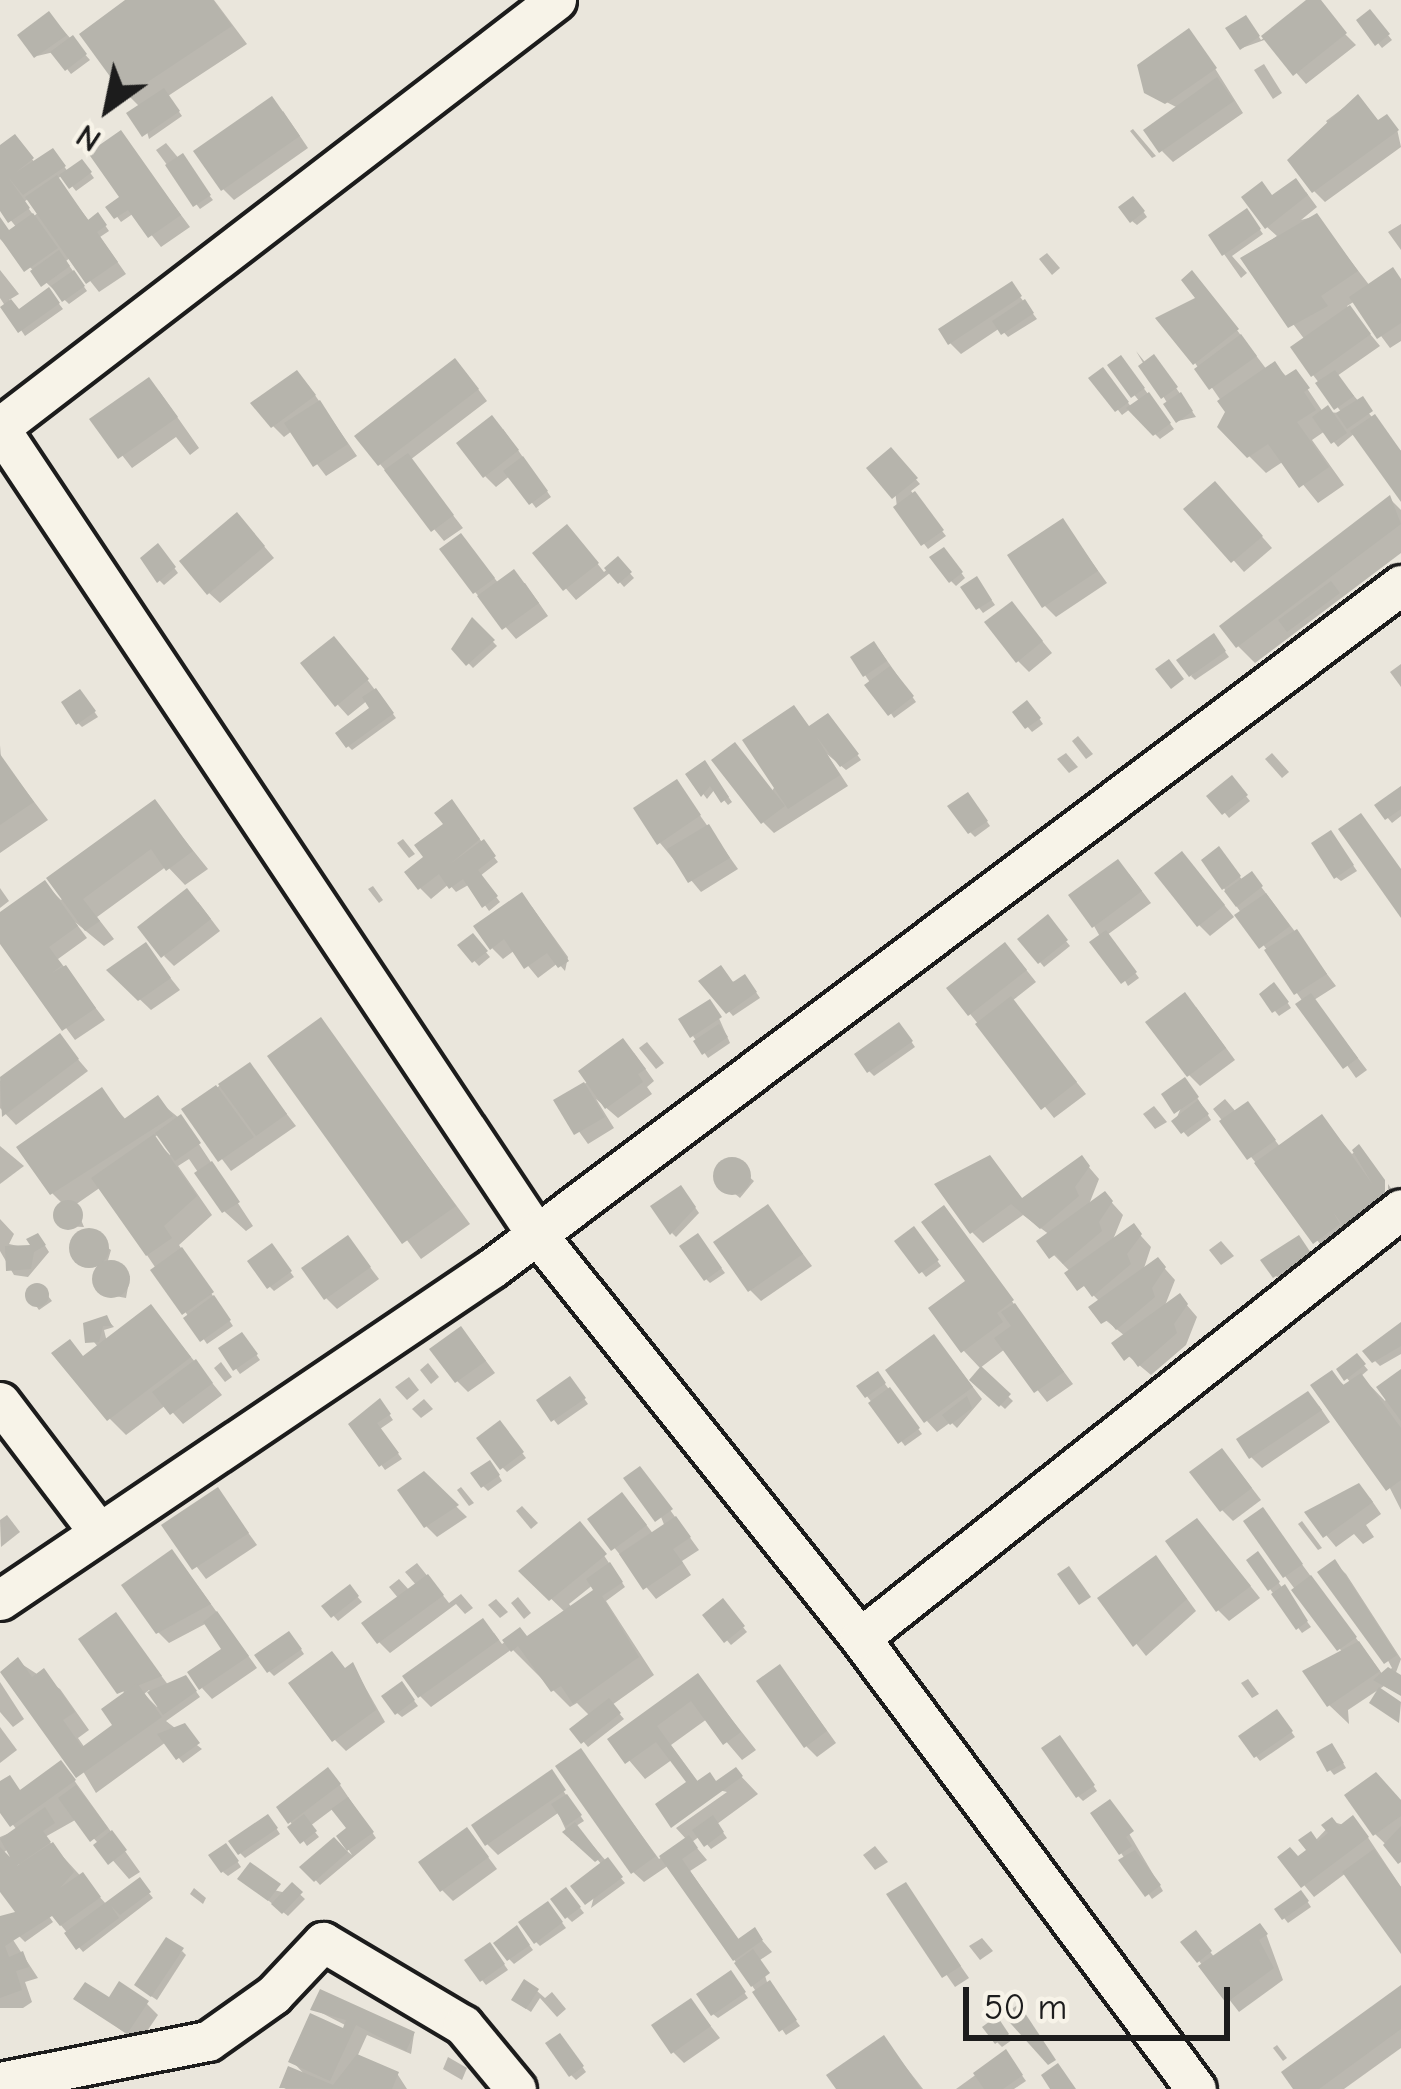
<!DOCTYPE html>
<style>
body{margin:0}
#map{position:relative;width:1401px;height:2089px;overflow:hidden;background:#eae6dc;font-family:"Comic Neue",sans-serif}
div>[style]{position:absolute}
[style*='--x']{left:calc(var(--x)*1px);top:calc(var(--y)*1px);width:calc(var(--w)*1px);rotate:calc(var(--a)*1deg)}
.shadow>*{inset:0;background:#0003}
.building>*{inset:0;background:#b6b4ac}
.round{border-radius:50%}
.roads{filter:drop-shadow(3px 0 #1c1c1c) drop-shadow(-3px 0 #1c1c1c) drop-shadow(0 3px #1c1c1c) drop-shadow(0 -3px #1c1c1c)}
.minor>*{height:39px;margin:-19.5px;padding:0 19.5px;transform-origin:19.5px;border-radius:19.5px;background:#f7f3e8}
span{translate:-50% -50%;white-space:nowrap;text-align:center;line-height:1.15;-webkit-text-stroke:9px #f7f3e8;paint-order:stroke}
.north{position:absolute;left:48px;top:48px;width:120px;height:120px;-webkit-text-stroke:9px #f7f3e8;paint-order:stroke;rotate:213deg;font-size:33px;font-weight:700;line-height:48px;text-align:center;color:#1c1c1c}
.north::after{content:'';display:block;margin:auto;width:42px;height:54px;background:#1c1c1c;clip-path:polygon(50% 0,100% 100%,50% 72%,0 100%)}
.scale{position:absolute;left:963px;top:1987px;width:267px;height:54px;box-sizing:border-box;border:6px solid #1c1c1c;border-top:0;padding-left:15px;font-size:36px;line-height:42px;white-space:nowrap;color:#1c1c1c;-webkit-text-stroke:9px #f7f3e8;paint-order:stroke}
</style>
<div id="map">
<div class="shadow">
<div style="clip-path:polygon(130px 0,214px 0,247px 44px,168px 96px,182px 116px,149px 139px,140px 107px,128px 95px)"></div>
<div style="clip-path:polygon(1311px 0,1356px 45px,1306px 84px,1267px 39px,1242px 48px,1250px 23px,1261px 40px)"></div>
<div style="clip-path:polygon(1370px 13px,1392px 40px,1382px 48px,1360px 21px)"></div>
<div style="clip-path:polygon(53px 19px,90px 60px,71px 74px,54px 52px,37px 56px)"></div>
<div style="clip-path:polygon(1199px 43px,1243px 113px,1173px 162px,1162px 151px,1180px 109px,1147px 92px)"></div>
<div style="clip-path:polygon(1264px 64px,1282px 93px,1273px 99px,1254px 70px)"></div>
<div style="clip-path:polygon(1358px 97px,1380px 123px,1397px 129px,1401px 147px,1325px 202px,1314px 191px,1343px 144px,1326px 121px)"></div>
<div style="clip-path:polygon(283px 111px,308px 148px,234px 200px,223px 189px)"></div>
<div style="clip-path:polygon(1133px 129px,1156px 156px,1152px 158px,1130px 131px)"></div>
<div style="clip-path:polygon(120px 133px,190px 227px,161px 247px,134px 213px,121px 222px,110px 207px,118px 202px,134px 213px)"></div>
<div style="clip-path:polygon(evenodd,19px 142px,35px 163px,57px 156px,68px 172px,86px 167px,94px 178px,76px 191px,63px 175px,57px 179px,90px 222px,102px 221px,109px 231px,100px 237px,126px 274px,99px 292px,71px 257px,66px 261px,87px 291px,69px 304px,0 239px,0 219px,9px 233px,17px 228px,0 207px,0 148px,19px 142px,29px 198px,39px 212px,34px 216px,24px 202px,29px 198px)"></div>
<div style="clip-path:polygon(166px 143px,213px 200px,200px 209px,156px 150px)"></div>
<div style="clip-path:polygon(1306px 192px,1317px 207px,1301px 220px,1316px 216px,1370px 286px,1401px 279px,1401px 341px,1390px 348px,1355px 301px,1347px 306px,1380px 346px,1337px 376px,1401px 451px,1401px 496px,1355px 433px,1338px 447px,1325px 431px,1312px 440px,1344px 485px,1318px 503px,1284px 461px,1266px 473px,1220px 427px,1228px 411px,1195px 363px,1203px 285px,1267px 370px,1275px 365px,1288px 378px,1296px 372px,1323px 412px,1342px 413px,1313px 375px,1305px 340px,1244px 258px,1277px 236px,1267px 227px,1274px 198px)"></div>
<div style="clip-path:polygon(1138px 204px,1147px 217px,1137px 225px,1132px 221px)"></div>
<div style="clip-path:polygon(1251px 217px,1263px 234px,1232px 256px,1247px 273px,1241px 278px,1224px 254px)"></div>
<div style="clip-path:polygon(1401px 224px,1401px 250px,1388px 232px)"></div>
<div style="clip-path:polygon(1047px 253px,1060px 268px,1052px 275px,1039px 259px)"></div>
<div style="clip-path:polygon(0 270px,19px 294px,9px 300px,19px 312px,53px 296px,63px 309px,25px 336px,0 298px)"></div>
<div style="clip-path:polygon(1011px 285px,1037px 319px,1008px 337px,1000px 328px,961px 354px,950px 343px)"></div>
<div style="clip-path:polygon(1136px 351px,1148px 366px,1159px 363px,1196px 417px,1178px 421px)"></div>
<div style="clip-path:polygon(1125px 363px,1174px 429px,1160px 439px,1130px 409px,1122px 415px,1093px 378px,1107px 375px,1132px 408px,1140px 402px,1111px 366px)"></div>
<div style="clip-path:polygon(466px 373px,487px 401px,410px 460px,463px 528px,444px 541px,380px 464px)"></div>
<div style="clip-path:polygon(308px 385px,357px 456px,326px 476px,292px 431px,284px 437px,273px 426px)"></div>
<div style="clip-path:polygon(159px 391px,199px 448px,190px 455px,176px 437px,132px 468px,94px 419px)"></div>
<div style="clip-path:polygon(503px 429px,551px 497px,536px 508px,511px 475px,496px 487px,485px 476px)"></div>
<div style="clip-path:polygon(891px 451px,920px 484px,911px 491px,946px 536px,928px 549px,897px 508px)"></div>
<div style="clip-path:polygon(1226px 496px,1272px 548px,1244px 572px,1188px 509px)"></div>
<div style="clip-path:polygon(1390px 499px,1401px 510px,1401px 553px,1255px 663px,1238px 646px)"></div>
<div style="clip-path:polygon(1063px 522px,1107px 583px,1056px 617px,1045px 606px)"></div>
<div style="clip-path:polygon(248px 527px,274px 558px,220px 603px,209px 593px)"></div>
<div style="clip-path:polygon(578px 539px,604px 572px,618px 560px,634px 578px,624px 587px,611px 572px,576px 600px,536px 554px)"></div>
<div style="clip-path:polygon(471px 548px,499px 584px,525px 583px,548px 616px,516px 639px,475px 592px)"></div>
<div style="clip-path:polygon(162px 551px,178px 573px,164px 585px,160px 581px)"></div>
<div style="clip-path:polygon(948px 555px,965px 578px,956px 586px,951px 581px)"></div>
<div style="clip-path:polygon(981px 585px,995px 605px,983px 613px,964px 588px)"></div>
<div style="clip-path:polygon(1022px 616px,1052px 653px,1029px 672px,1018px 661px)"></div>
<div style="clip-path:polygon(473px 621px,497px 646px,473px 668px,455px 649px)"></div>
<div style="clip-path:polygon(1218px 642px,1229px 657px,1195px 680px,1191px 676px)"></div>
<div style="clip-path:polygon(879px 649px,916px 702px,894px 718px,865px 675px)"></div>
<div style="clip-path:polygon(345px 650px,396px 718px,352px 750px,348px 746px,374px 708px,368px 700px,348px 716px,338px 705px)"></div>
<div style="clip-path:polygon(1401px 664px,1401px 687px,1390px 672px)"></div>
<div style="clip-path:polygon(84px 697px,98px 717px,82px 727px,78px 723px)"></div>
<div style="clip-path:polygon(1032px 708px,1043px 724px,1032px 732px,1016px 713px)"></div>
<div style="clip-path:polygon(833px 721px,861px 760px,846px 770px,827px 754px,848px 786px,774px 833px,763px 822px,772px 791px,811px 729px)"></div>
<div style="clip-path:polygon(1078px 736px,1093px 754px,1086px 759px,1072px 741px)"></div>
<div style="clip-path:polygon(0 745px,1px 758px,48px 820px,0 853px)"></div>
<div style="clip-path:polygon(1066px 753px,1078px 767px,1069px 773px,1057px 759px)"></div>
<div style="clip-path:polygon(1272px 753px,1289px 772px,1282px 778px,1265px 759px)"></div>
<div style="clip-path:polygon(709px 769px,732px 802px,728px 805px,715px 789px,707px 799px,689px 775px)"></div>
<div style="clip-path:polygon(1232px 779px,1250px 801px,1229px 818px,1211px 796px)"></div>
<div style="clip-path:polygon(677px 783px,738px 869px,701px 892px,660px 843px)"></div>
<div style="clip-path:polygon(1401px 789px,1401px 816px,1392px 823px,1378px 806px)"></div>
<div style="clip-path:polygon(972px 800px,990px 826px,975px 837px,970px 832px)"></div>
<div style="clip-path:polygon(155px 803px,208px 869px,185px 885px,167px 866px,97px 917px,114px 939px,104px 946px,75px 922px,87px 938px,58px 959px,105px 1020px,75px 1040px,0 939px,0 916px,45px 884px,61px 900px)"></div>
<div style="clip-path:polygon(450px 828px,474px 832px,498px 862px,480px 876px,500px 902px,489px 911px,470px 884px,456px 892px,449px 884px,431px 899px,420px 888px,427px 858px)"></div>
<div style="clip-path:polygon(403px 839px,415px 854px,409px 858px,397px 843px)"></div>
<div style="clip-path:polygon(1335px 839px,1357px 871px,1341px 881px,1336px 877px)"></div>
<div style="clip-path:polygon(1223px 855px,1243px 881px,1256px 880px,1336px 986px,1314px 1000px,1367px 1070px,1356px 1078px,1205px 861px)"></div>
<div style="clip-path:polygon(1193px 866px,1234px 917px,1210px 936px,1199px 925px)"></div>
<div style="clip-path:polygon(1129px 874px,1151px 903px,1107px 935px,1139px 978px,1128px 986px,1094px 926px)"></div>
<div style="clip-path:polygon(373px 886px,383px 900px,379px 903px,368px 889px)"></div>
<div style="clip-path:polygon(0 888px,9px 901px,0 908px)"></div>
<div style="clip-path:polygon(198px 902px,220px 931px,174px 966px,164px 956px)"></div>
<div style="clip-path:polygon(532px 907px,568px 957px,565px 971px,558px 963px,538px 978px,515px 950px,503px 959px,492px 948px)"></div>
<div style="clip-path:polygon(1047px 918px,1070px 946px,1044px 967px,1021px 939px)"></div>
<div style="clip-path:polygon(473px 937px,490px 957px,479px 966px,461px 946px)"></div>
<div style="clip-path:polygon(145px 946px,180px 990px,151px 1010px,110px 971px)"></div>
<div style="clip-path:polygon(1016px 957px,1036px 982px,1012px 1001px,1086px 1094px,1054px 1118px,950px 989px)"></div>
<div style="clip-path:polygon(703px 981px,749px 982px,760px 998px,733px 1016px)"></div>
<div style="clip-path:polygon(1279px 990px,1291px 1008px,1279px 1016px,1275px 1011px)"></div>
<div style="clip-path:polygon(714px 1007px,730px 1043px,708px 1058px,693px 1036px)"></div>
<div style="clip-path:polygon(1196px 1007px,1235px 1060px,1200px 1086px,1189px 1075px)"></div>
<div style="clip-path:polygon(321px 1021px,470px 1224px,421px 1259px,271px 1057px)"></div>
<div style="clip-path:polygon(904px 1031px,915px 1047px,874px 1076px,869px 1071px)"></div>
<div style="clip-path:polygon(59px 1037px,88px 1071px,16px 1125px,0 1108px,0 1081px)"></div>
<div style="clip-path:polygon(647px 1042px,664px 1063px,656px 1069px,639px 1048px)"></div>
<div style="clip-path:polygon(634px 1053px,654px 1081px,647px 1087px,652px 1094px,618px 1118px,596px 1099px,614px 1128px,588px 1144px,557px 1101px)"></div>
<div style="clip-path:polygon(249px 1065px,296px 1126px,231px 1171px,185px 1110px)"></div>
<div style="clip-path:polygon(1190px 1086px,1211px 1120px,1188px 1137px,1175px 1122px)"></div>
<div style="clip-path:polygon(evenodd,101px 1091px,127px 1121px,162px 1104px,185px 1123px,253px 1226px,246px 1231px,225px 1212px,189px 1159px,178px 1166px,212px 1215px,179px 1245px,233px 1326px,207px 1344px,101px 1187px,75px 1205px,84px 1227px,62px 1226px,58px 1209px,67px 1208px,52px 1193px,101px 1091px,159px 1134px,172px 1152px,170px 1155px,153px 1138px,159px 1134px)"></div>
<div style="clip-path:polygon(1225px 1099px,1237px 1113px,1248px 1105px,1281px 1148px,1322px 1118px,1352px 1154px,1359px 1148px,1382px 1194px,1388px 1200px,1388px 1184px,1395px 1194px,1332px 1259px,1213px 1109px)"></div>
<div style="clip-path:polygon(1154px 1106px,1167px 1122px,1155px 1129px,1143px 1114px)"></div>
<div style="clip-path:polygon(0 1146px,24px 1166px,0 1184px)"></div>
<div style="clip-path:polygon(990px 1159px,1024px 1201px,1082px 1159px,1099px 1179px,1088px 1207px,1105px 1195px,1123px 1215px,1112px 1242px,1133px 1227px,1151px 1247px,1143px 1271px,1158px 1261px,1175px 1280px,1164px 1308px,1180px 1297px,1197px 1317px,1186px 1345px,1151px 1375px,1126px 1354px,1125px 1336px,1103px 1318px,1100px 1302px,1051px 1252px,1050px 1235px,1023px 1215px,983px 1243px,971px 1231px)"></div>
<div style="clip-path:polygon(730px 1161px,754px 1181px,740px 1198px,716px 1178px)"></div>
<div style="clip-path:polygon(685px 1193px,699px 1213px,676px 1237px,672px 1233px)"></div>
<div style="clip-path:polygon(768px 1207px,812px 1266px,761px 1301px,750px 1290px)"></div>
<div style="clip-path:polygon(944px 1209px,1073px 1384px,1047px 1402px,1005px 1349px,980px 1368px,964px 1351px,969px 1282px)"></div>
<div style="clip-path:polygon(0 1219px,14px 1234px,9px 1244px,36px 1250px,42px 1241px,49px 1252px,28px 1277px,14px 1275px,0 1251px)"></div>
<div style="clip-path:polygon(84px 1232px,111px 1250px,106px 1267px,130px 1276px,126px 1298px,104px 1294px,102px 1267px,77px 1260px,73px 1243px)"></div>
<div style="clip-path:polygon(918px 1234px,941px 1266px,926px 1277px,922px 1272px)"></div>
<div style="clip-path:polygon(348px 1238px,379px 1279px,337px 1309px,326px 1298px)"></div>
<div style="clip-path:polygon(1221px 1241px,1234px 1256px,1221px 1265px,1209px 1250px)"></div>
<div style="clip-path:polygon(702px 1242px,725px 1273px,710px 1283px,706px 1279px)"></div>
<div style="clip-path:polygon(1303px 1243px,1313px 1259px,1280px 1281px,1265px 1261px)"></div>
<div style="clip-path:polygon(276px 1252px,294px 1277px,274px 1291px,270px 1287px)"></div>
<div style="clip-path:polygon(41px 1287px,52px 1301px,39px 1310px,28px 1295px)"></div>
<div style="clip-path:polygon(151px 1308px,222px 1395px,183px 1424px,166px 1405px,126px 1435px,110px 1419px,84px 1359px,99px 1348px,84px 1330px,106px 1318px,114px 1327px,104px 1330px,107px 1342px)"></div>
<div style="clip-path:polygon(1401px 1326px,1401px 1354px,1380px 1366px,1375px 1361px)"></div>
<div style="clip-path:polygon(246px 1340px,260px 1360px,240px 1374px,222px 1349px)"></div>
<div style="clip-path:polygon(471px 1341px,495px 1373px,468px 1392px,457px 1381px)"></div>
<div style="clip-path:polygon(944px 1349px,982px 1399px,957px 1428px,951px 1422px,937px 1432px,927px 1421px)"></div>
<div style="clip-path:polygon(1357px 1357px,1368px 1370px,1361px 1376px,1385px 1401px,1401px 1373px,1401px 1510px,1332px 1374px,1346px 1387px,1351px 1383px,1340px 1370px)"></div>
<div style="clip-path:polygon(221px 1362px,232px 1377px,225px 1382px,214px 1368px)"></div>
<div style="clip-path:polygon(428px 1363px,439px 1377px,431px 1384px,420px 1370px)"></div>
<div style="clip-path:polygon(981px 1371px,1013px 1401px,1005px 1409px,973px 1380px)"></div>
<div style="clip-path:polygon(409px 1377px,419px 1390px,407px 1400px,395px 1387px)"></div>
<div style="clip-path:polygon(882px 1380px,922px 1434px,905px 1446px,860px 1387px)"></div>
<div style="clip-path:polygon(574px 1384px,588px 1404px,558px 1425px,554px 1420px)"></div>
<div style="clip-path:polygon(424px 1399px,433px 1409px,421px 1418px,412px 1409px)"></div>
<div style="clip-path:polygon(1319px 1406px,1330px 1422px,1262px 1468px,1251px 1457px)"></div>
<div style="clip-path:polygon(384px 1407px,393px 1420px,380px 1429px,402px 1459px,385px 1470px,352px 1425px)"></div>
<div style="clip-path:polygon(504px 1429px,526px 1458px,507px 1472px,503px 1468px)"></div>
<div style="clip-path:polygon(1232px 1462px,1261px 1500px,1233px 1521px,1222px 1510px)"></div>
<div style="clip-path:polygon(494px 1468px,502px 1481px,488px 1491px,483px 1486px)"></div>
<div style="clip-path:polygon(644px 1474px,699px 1550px,682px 1561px,691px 1575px,656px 1599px,591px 1519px,633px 1507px,654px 1535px,665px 1527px)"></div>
<div style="clip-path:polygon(424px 1475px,467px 1517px,437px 1537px,426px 1526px)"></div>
<div style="clip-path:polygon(461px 1487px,474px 1503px,469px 1506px,457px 1490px)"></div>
<div style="clip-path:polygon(218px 1491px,257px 1545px,206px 1579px,166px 1526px)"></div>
<div style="clip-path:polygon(1370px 1498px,1381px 1514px,1366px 1525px,1374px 1537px,1363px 1544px,1354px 1534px,1336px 1547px,1308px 1513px)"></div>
<div style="clip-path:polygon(522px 1506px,538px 1523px,531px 1529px,516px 1511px)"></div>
<div style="clip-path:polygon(1263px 1511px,1383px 1675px,1392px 1668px,1335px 1563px,1346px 1574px,1401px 1659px,1395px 1675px,1401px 1695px,1384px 1686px,1348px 1710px,1349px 1724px,1329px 1705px,1343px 1653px,1285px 1576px)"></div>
<div style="clip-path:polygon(7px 1515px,20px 1532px,1px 1547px,0 1520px)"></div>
<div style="clip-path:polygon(1302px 1521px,1322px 1548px,1318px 1550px,1298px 1524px)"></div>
<div style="clip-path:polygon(1208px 1533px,1260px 1598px,1229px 1621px,1218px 1610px)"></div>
<div style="clip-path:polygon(evenodd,591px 1536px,625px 1587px,606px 1601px,654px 1675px,612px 1705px,624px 1719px,588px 1747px,573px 1729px,590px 1716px,577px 1703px,570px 1707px,512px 1649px,431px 1707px,420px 1696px,494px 1633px,502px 1644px,520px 1631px,528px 1639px,566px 1613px,522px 1571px,591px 1536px,594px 1584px,600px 1589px,572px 1608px,569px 1604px,594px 1584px)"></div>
<div style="clip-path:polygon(1262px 1560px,1311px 1627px,1302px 1633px,1270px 1589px)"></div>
<div style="clip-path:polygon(417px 1563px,449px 1603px,461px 1594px,473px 1608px,465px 1614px,456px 1604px,390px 1653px,379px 1642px,399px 1599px,389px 1587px,399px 1579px,410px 1591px,417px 1586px,405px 1572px)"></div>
<div style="clip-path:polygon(182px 1564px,257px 1668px,212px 1699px,202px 1688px,226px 1649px,207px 1623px,169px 1643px,158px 1632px)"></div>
<div style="clip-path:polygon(1166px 1570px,1196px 1611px,1146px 1656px,1101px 1599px)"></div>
<div style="clip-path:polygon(350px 1588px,362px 1602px,338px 1621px,326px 1607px)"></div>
<div style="clip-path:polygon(518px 1597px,531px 1613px,524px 1619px,511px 1603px)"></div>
<div style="clip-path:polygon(496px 1599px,508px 1612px,500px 1618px,488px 1605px)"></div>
<div style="clip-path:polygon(722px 1602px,747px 1632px,731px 1645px,706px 1616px)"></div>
<div style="clip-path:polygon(evenodd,116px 1616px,169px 1686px,190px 1683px,200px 1697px,166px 1721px,202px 1749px,183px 1763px,166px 1742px,96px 1793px,17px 1661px,60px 1689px,89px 1730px,78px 1738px,85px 1748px,116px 1726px,124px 1696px,116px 1616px,149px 1690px,160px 1705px,157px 1707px,144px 1694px,149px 1690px)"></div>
<div style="clip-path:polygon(294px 1639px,304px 1654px,274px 1676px,269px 1671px)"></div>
<div style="clip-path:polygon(353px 1666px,385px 1722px,346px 1751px,335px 1740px)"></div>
<div style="clip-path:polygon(698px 1677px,756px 1750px,742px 1760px,707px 1719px,671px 1745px,699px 1783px,718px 1784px,736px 1771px,758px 1794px,717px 1824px,727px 1838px,711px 1849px,700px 1836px,692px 1842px,707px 1860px,690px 1871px,740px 1941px,754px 1931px,772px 1952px,760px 1960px,767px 1982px,800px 2026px,786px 2035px,669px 1865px,644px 1882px,633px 1872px,581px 1752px,659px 1859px,687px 1840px,676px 1828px,727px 1792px,690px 1783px,673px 1759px,645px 1779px,611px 1739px)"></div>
<div style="clip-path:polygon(790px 1679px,836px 1743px,817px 1757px,806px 1746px)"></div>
<div style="clip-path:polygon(1248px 1679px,1259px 1694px,1252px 1698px,1241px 1683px)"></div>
<div style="clip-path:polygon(0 1682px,24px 1719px,13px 1727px,0 1712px)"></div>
<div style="clip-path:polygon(406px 1690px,418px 1706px,402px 1717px,397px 1713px)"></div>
<div style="clip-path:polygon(1281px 1717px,1295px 1737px,1260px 1761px,1256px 1756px)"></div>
<div style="clip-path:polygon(0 1727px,17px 1750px,0 1763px)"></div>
<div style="clip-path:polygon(1064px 1743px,1097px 1791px,1083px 1801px,1078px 1796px)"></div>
<div style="clip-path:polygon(1336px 1751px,1346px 1768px,1334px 1775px,1330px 1770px)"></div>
<div style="clip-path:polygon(evenodd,66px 1769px,140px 1872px,129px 1879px,77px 1819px,45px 1837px,107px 1905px,139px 1881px,153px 1898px,83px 1952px,17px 1872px,53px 1922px,25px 1942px,17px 1934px,19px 1913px,0 1886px,0 1837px,17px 1830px,0 1808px,0 1785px,21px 1793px,66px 1769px,8px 1849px,20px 1865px,17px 1868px,3px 1853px,8px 1849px)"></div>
<div style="clip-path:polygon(551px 1773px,584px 1821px,576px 1826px,625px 1883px,591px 1908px,602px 1865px,582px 1841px,571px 1841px,558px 1813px,498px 1855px,487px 1844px)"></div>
<div style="clip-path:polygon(338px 1782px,376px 1838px,320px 1885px,304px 1867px,334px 1841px,352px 1855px,340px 1836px,350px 1829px,334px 1808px,310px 1826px,319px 1837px,307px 1846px,280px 1807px)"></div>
<div style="clip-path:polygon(1401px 1803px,1401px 1859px,1375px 1834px)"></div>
<div style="clip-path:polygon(1114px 1808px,1163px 1891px,1152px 1899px,1121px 1853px)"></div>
<div style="clip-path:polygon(272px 1822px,280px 1834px,245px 1858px,240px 1853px)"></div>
<div style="clip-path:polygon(1333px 1822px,1363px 1830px,1401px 1887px,1401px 1949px,1346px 1873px,1314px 1897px,1281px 1857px,1298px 1859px)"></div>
<div style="clip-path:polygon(477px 1842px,497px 1869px,453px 1901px,442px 1890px)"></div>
<div style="clip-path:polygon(875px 1846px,888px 1862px,875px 1870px,863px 1855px)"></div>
<div style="clip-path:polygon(231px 1852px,241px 1867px,228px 1876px,223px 1872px)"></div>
<div style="clip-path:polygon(246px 1883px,286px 1893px,292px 1887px,305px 1899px,288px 1916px)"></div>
<div style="clip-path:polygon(905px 1886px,969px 1978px,955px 1987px,891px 1895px)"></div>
<div style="clip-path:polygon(194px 1888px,206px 1898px,203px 1904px,190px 1894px)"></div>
<div style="clip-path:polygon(570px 1895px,584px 1913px,572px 1922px,567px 1917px)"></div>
<div style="clip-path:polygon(1305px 1898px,1311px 1907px,1288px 1923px,1284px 1918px)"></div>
<div style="clip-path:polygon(552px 1909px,566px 1928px,540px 1946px,536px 1942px)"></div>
<div style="clip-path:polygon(0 1920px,38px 1978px,25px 1982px,32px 2002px,23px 2008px,0 2008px)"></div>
<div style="clip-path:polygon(1265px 1931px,1283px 1980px,1239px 2012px,1185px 1943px,1200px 1939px,1215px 1958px)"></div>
<div style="clip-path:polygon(521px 1934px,533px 1950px,514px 1964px,509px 1959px)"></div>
<div style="clip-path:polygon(982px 1938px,993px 1951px,980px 1960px,969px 1946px)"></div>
<div style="clip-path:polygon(494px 1950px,508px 1970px,486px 1985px,482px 1980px)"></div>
<div style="clip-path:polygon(182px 1951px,186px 1955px,157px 2000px,142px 1990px)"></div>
<div style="clip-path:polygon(735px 1979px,748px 1998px,718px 2018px,713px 2014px)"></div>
<div style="clip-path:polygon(1401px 1989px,1401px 2048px,1344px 2089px,1297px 2089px)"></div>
<div style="clip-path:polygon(537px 1991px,545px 1998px,552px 1992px,566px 2009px,557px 2017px,540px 1998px,531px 2012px,519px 2004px)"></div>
<div style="clip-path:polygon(77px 1998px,147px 2004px,158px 2015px,139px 2043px)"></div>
<div style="clip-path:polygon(691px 2001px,720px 2038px,684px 2063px,673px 2052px)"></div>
<div style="clip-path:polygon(314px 2009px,414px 2034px,411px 2054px,367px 2035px,357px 2057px,398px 2075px,407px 2089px,284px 2089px,307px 2077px,292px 2061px,347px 2026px)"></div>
<div style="clip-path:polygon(1001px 2024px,1012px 2040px,1002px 2047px,997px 2042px)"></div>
<div style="clip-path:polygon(884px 2039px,923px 2089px,840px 2089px)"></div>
<div style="clip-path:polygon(564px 2041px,586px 2072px,576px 2080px,571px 2075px)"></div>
<div style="clip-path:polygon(1277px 2045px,1287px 2058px,1283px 2061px,1273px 2048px)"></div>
<div style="clip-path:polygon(1006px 2053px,1026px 2081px,1014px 2089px,956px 2089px)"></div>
<div style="clip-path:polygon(448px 2057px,467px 2068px,462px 2080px,443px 2069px)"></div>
</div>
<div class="building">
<div style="clip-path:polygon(125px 0,213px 0,232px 26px,125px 97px,79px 34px)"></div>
<div style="clip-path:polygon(1306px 0,1321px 0,1347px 33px,1293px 76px,1261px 36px)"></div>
<div style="clip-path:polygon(1370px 9px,1390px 34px,1375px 46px,1356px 20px)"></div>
<div style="clip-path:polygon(49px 11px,67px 35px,34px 58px,17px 35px)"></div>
<div style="clip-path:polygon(1246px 15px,1260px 36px,1240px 50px,1225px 28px)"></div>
<div style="clip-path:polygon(1189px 28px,1217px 68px,1165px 104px,1144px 93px,1137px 65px)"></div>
<div style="clip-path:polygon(73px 35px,87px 54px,65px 71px,50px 52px)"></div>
<div style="clip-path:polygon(1217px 77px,1234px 101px,1159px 153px,1143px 130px)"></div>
<div style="clip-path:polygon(164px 88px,180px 111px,142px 137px,126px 113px)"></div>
<div style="clip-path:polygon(1358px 94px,1378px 120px,1387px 114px,1399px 130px,1312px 193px,1287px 160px)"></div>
<div style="clip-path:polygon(272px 96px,300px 136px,221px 191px,193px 151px)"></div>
<div style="clip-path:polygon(121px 130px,181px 215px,148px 238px,128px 210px,114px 219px,105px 207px,119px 197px,88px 153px)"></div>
<div style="clip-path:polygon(15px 134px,34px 158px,15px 173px,53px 148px,66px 166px,23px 195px,8px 177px,30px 208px,8px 223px,0 211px,0 145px)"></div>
<div style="clip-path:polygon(183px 153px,211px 195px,193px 207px,165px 165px)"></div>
<div style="clip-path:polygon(82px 159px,92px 172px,69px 189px,59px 175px)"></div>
<div style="clip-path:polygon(57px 175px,88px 220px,98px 212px,107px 225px,97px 232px,118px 262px,86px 284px,25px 197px)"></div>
<div style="clip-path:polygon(1296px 178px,1308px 195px,1265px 229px,1241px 197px,1262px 181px,1272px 195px)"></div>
<div style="clip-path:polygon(1133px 196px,1145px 211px,1130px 223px,1118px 207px)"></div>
<div style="clip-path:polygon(1247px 208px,1261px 229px,1222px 256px,1208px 235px)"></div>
<div style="clip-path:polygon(33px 213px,58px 248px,24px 272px,0 238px,0 217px,9px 230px)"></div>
<div style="clip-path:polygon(1317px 213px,1358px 271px,1321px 296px,1328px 306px,1288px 328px,1240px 258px)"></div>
<div style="clip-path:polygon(59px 250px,70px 266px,41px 287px,30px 271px)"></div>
<div style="clip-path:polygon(1393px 267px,1401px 279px,1401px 323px,1377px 339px,1349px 297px)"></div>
<div style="clip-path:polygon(74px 270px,85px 286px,62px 302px,51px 286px)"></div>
<div style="clip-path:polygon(1192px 270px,1239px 329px,1193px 365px,1155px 318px,1195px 298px,1181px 280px)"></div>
<div style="clip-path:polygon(1012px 281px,1022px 296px,948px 345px,938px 329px)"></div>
<div style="clip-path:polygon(49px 287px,60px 303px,18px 333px,0 307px,11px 299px,19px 309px)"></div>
<div style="clip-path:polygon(1025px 299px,1034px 313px,1001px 335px,992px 321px)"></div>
<div style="clip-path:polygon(1350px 305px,1371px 334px,1311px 377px,1290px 347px)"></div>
<div style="clip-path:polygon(1241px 334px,1257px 356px,1209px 390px,1194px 369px)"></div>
<div style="clip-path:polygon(1154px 354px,1178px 387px,1161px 399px,1138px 366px)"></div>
<div style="clip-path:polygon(1121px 355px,1145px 388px,1131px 398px,1107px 365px)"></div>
<div style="clip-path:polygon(455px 358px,479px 389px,378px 466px,354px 436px)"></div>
<div style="clip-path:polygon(1275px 361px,1285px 376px,1296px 369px,1310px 388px,1304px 392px,1316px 410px,1297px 422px,1329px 467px,1299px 488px,1268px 444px,1247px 458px,1217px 427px,1225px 412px,1217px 401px)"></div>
<div style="clip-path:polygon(1103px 367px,1129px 402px,1115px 412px,1088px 378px)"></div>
<div style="clip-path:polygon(297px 370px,316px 395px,271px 428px,250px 403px)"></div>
<div style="clip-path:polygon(1335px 370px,1354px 396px,1334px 410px,1315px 383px)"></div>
<div style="clip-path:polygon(149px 377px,178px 417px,118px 459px,89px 419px)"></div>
<div style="clip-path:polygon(1149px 392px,1171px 423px,1153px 436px,1126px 408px)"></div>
<div style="clip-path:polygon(1181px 392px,1193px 411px,1176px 423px,1163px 404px)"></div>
<div style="clip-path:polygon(1363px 396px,1373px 411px,1347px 429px,1336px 413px)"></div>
<div style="clip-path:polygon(320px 400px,348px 444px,313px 467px,284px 423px)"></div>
<div style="clip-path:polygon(1328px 405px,1347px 433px,1331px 444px,1312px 417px)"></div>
<div style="clip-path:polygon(1375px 414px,1401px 451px,1401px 502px,1350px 431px)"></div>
<div style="clip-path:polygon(492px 415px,519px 450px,483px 478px,456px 443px)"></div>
<div style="clip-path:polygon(891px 447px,918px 478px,892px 499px,866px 468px)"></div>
<div style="clip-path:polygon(408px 453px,454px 515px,431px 532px,384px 470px)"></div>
<div style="clip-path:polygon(523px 456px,548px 491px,529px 505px,503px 471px)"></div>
<div style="clip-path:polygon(1215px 481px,1263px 536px,1231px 563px,1183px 509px)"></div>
<div style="clip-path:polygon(915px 491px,944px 530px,921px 546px,893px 507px)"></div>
<div style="clip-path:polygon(1390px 495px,1401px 524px,1236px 648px,1219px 626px)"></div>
<div style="clip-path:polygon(237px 512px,265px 546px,207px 595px,179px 561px)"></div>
<div style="clip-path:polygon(1063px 518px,1098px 571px,1042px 608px,1007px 555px)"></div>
<div style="clip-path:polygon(567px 524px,599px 563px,563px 591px,532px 553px)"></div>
<div style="clip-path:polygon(461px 533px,495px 578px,473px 594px,439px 549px)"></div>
<div style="clip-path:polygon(158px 543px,176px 567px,157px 583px,140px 558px)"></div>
<div style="clip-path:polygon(944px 547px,963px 572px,949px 583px,929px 557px)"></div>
<div style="clip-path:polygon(618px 556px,632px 572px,618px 584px,604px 568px)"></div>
<div style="clip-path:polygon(514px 569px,539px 603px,502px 630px,477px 596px)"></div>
<div style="clip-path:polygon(977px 576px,992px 600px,976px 610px,960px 587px)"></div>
<div style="clip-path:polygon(1331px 581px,1340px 593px,1287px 632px,1278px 620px)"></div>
<div style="clip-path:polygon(1012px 601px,1043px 641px,1016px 663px,984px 622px)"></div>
<div style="clip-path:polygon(472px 617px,495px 640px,466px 666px,451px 649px)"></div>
<div style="clip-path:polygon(1214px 633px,1226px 651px,1189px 677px,1176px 660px)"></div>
<div style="clip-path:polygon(334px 636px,369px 679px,335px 707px,300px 663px)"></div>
<div style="clip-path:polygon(874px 641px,887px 661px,863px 677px,850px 657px)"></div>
<div style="clip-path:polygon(1169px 659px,1184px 679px,1171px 689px,1155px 669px)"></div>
<div style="clip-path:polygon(890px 666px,914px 696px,888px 716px,864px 685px)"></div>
<div style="clip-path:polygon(376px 688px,394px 713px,346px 748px,335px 733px,369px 708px,362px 697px)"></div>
<div style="clip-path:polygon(80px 689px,96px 711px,76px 725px,61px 702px)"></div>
<div style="clip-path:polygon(1027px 700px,1041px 718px,1025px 729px,1012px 712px)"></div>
<div style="clip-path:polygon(794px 705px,809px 726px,828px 713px,859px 754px,840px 767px,816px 736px,840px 775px,788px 809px,742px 740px)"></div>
<div style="clip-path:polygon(735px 742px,785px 806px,761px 824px,711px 760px)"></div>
<div style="clip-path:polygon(0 754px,34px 802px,0 825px)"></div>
<div style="clip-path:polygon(705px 760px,729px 797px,721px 803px,710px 786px,701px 797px,685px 774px)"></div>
<div style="clip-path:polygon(1232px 775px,1248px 795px,1222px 815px,1206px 796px)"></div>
<div style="clip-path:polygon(677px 779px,701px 815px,657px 845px,633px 808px)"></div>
<div style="clip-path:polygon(1401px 786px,1401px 809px,1385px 820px,1374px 805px)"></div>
<div style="clip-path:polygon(968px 792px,988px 821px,968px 834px,947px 806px)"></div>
<div style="clip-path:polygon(155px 799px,193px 851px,166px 871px,151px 849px,83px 899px,100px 921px,85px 931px,46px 878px)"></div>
<div style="clip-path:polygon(452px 799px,480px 839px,450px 864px,484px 839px,496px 856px,478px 870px,498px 896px,482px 908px,463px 879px,449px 889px,439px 874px,418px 890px,404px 872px,423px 857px,414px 845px,443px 824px,434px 813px)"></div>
<div style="clip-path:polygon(1361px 813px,1401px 869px,1401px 918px,1338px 829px)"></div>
<div style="clip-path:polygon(709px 824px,730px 858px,688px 883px,667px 849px)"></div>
<div style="clip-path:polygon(1331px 830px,1354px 865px,1334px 879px,1311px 843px)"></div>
<div style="clip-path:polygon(1219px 846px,1241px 876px,1222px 890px,1201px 860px)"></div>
<div style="clip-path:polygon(1182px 851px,1225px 905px,1197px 927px,1154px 873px)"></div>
<div style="clip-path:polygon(1118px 859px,1142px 891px,1092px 928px,1068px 895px)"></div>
<div style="clip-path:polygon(1252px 871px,1263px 886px,1236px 907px,1224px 891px)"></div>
<div style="clip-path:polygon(45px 880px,78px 926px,49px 947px,62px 965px,52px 973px,66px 965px,96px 1008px,62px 1031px,0 944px,0 912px)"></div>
<div style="clip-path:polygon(187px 888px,211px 919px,161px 958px,137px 927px)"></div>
<div style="clip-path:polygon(522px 892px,569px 961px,558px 968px,547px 953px,524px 969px,504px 939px,490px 950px,473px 926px)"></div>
<div style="clip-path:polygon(1266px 893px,1290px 926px,1259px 949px,1234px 915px)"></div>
<div style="clip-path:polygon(1048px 914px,1068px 940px,1038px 964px,1017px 939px)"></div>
<div style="clip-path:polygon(1297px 929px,1327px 974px,1294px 995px,1264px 950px)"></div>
<div style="clip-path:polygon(1106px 930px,1137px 972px,1121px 984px,1089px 942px)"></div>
<div style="clip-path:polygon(473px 933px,488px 951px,472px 963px,457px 945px)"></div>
<div style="clip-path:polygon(146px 942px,171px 978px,138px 1001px,106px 970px)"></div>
<div style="clip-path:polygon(1005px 942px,1027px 970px,968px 1016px,946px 988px)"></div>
<div style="clip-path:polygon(721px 965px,733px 982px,745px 974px,757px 992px,726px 1014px,698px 981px)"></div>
<div style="clip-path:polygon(1274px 982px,1289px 1002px,1272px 1013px,1259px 994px)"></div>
<div style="clip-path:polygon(1185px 992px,1226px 1048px,1187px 1077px,1145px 1022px)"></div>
<div style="clip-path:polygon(1311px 993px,1358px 1058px,1343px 1069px,1295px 1004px)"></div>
<div style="clip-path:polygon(1011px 996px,1077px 1082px,1041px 1110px,975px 1024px)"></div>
<div style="clip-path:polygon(710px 999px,722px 1017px,690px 1038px,678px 1019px)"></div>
<div style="clip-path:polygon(321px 1017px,456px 1206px,402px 1244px,267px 1056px)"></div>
<div style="clip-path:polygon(899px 1022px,913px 1041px,867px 1073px,854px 1054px)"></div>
<div style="clip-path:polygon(719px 1024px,728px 1037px,702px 1055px,693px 1041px)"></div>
<div style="clip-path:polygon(60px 1033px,79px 1059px,2px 1117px,0 1077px)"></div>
<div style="clip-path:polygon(623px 1038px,646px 1069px,638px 1074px,643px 1082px,605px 1109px,578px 1071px)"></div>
<div style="clip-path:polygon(250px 1062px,287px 1114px,256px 1136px,218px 1084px)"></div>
<div style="clip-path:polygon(1185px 1077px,1199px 1097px,1174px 1114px,1161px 1094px)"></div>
<div style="clip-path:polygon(584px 1082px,605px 1117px,574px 1135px,553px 1100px)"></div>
<div style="clip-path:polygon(216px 1085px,254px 1137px,218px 1162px,181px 1109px)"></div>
<div style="clip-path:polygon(102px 1087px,124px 1119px,158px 1095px,173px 1116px,50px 1195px,16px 1147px)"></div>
<div style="clip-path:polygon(1198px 1100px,1209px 1114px,1181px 1134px,1171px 1121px)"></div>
<div style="clip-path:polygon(1248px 1101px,1276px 1140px,1247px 1160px,1219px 1121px)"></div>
<div style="clip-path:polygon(181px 1114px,201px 1143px,175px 1161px,155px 1133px)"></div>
<div style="clip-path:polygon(1322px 1114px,1373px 1185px,1352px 1150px,1359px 1144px,1385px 1180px,1385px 1200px,1345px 1228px,1333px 1212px,1340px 1224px,1313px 1244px,1254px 1163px)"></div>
<div style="clip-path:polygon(154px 1134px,197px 1196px,164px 1226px,172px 1238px,146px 1256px,91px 1178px)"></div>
<div style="clip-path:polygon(990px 1155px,1022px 1198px,1082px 1155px,1090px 1166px,1075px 1187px,1079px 1196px,1040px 1229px,1011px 1204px,970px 1234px,934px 1184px)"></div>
<div class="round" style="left:713px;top:1157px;width:38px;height:38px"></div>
<div style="clip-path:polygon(212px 1161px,240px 1202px,222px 1213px,194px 1173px)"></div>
<div style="clip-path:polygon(681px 1185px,696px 1207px,670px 1235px,650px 1206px)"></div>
<div style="clip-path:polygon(1105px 1191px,1113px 1201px,1099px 1222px,1102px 1231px,1063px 1264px,1056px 1254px,1049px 1259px,1036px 1241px)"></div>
<div class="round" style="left:53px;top:1200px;width:30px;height:30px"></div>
<div style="clip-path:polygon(768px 1204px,803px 1254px,748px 1292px,713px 1242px)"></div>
<div style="clip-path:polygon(944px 1205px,1014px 1300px,997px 1313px,1003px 1322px,961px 1353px,928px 1308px,965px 1281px,921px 1222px)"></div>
<div style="clip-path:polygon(1134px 1223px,1142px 1234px,1127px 1254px,1131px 1264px,1092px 1297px,1084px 1286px,1077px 1291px,1064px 1273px)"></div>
<div style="clip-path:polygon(914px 1226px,939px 1260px,919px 1274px,894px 1241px)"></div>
<div class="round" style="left:69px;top:1228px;width:40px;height:40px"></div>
<div style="clip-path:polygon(38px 1233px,46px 1245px,34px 1252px,31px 1269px,6px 1271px,5px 1246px,30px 1245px,26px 1239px)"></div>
<div style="clip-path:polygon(698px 1233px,722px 1268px,704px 1281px,679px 1246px)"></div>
<div style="clip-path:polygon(348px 1235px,371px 1267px,324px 1300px,301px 1268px)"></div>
<div style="clip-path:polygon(1299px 1235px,1311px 1253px,1273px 1278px,1260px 1260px)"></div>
<div style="clip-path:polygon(272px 1243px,292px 1271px,267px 1289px,247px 1261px)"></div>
<div style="clip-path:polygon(182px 1247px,214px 1292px,182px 1315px,150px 1270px)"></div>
<div style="clip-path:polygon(1158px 1257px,1166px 1267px,1152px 1288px,1155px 1297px,1116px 1330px,1108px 1320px,1101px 1324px,1088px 1307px)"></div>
<div class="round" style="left:92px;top:1260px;width:38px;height:38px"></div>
<div class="round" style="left:25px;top:1283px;width:24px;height:24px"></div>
<div style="clip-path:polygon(1180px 1293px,1188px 1304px,1174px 1324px,1177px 1333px,1138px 1367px,1130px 1356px,1124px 1361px,1111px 1343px)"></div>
<div style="clip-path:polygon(214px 1295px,231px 1320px,200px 1342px,183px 1318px)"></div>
<div style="clip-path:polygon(1015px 1303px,1064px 1372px,1034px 1393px,994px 1338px,1011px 1326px,1001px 1312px)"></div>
<div style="clip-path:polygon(151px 1304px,191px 1357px,107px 1421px,51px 1353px,70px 1339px,83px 1356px)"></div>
<div style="clip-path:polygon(107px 1315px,112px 1326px,103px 1326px,99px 1342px,85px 1343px,83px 1323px)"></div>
<div style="clip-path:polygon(1401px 1322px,1401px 1346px,1372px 1363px,1362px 1351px)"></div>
<div style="clip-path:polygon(461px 1326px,486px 1361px,455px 1383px,429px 1349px)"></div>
<div style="clip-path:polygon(242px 1332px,258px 1354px,233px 1371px,218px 1348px)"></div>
<div style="clip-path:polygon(934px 1334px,973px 1387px,924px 1423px,885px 1370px)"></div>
<div style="clip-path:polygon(1357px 1353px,1366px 1364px,1344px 1381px,1336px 1369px)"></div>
<div style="clip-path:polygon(196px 1359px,213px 1383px,170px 1415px,152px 1392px)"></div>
<div style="clip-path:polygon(981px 1366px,1011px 1394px,999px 1407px,969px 1380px)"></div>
<div style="clip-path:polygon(1401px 1369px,1401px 1421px,1376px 1387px)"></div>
<div style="clip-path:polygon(1332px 1370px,1343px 1385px,1361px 1373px,1401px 1428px,1401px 1480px,1386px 1491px,1310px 1385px)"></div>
<div style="clip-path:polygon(878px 1371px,886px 1383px,865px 1398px,856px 1386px)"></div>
<div style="clip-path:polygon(570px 1376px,586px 1398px,551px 1422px,536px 1400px)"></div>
<div style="clip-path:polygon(890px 1387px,920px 1428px,898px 1444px,868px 1403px)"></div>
<div style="clip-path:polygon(1308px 1391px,1322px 1410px,1249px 1459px,1236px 1439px)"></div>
<div style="clip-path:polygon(967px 1396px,972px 1408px,950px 1425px,942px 1415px)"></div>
<div style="clip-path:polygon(380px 1398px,391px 1414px,377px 1423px,399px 1453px,379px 1467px,348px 1424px)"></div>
<div style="clip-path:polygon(500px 1420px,524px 1452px,500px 1470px,476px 1438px)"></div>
<div style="clip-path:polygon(1222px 1448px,1252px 1488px,1220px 1512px,1189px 1472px)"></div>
<div style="clip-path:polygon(490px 1460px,500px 1475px,481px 1488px,470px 1473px)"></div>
<div style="clip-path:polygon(640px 1466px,673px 1509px,655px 1522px,623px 1478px)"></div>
<div style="clip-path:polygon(424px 1471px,459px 1505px,424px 1528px,397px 1490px)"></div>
<div style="clip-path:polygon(1359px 1483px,1373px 1502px,1323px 1538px,1304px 1512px)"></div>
<div style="clip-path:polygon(218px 1487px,249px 1533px,192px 1570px,161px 1525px)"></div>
<div style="clip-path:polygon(622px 1492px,647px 1525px,611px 1551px,587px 1519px)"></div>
<div style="clip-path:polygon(1263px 1507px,1303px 1564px,1283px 1578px,1243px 1521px)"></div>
<div style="clip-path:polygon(676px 1516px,691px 1537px,673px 1549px,683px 1563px,643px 1590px,619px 1554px)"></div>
<div style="clip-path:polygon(1197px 1518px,1251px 1586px,1216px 1612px,1165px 1541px)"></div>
<div style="clip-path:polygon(580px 1521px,607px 1554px,549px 1601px,518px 1571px)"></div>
<div style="clip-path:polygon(172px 1549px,211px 1604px,156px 1634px,121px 1585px)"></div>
<div style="clip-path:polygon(1258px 1551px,1280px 1582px,1268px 1591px,1246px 1560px)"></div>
<div style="clip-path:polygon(1156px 1555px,1187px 1599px,1133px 1647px,1097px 1598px)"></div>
<div style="clip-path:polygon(1335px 1559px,1397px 1655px,1384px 1664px,1317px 1572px)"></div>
<div style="clip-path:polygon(610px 1562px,623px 1582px,602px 1596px,639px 1657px,573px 1704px,561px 1686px,551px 1692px,518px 1646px,511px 1652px,502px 1640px,520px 1627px,527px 1636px,593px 1590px,586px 1579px)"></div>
<div style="clip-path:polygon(1069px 1566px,1091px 1597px,1079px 1605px,1057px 1574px)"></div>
<div style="clip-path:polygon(428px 1574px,444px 1595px,377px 1644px,361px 1623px)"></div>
<div style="clip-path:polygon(1311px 1575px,1357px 1637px,1337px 1651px,1291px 1590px)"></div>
<div style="clip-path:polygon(350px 1584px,359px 1596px,331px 1618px,321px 1606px)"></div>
<div style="clip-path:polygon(1285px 1584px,1308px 1621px,1296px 1630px,1271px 1594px)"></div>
<div style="clip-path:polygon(723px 1598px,745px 1626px,724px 1643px,702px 1615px)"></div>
<div style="clip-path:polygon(217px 1611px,249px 1656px,199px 1690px,187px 1672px,221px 1649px,203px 1622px)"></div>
<div style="clip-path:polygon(116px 1612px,162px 1676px,117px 1694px,78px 1639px)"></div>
<div style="clip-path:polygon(483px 1618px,499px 1640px,418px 1698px,402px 1676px)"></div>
<div style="clip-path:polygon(289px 1631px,302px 1649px,267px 1673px,254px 1655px)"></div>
<div style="clip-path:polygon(1359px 1641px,1380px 1671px,1327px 1707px,1302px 1671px)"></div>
<div style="clip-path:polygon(332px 1651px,345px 1668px,353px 1662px,376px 1710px,332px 1742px,288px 1683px)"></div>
<div style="clip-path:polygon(18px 1657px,32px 1677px,44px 1668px,75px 1712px,63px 1720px,82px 1747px,112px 1725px,101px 1709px,137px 1683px,162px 1717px,76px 1778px,0 1672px)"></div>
<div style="clip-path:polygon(780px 1664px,827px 1731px,804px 1748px,756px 1681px)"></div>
<div style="clip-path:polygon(1388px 1667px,1401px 1675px,1401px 1696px,1373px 1680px)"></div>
<div style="clip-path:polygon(698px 1673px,741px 1732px,723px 1745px,691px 1701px,657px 1726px,697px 1781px,710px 1772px,716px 1781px,736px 1767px,743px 1776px,671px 1828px,655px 1804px,686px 1782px,656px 1742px,625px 1764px,607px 1739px)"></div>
<div style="clip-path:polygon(186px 1675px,197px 1691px,163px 1715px,147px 1692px)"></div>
<div style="clip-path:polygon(402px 1681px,415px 1700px,395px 1715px,381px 1696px)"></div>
<div style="clip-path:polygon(1379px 1687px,1401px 1702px,1399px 1723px,1369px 1703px)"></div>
<div style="clip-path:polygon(609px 1698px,621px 1713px,581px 1744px,569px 1729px)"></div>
<div style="clip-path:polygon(1277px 1709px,1293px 1731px,1254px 1758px,1238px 1736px)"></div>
<div style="clip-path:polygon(185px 1723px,200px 1743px,176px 1760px,157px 1734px)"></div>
<div style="clip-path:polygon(1060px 1735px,1095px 1785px,1076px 1798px,1041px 1748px)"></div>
<div style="clip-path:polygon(1332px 1743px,1344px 1763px,1327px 1772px,1316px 1752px)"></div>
<div style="clip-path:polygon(581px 1748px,656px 1856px,631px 1874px,555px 1766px)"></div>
<div style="clip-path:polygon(61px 1760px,76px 1780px,10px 1827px,0 1813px,0 1781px,10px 1775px,20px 1790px)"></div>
<div style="clip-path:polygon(328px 1767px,341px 1784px,288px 1824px,276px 1807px)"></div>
<div style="clip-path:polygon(552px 1769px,566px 1790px,485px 1846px,471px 1825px)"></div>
<div style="clip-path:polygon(1376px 1772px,1401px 1800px,1401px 1816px,1373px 1836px,1344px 1795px)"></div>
<div style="clip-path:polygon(76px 1785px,108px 1828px,90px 1842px,58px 1798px)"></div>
<div style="clip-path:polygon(567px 1794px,582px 1815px,566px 1826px,551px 1804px)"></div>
<div style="clip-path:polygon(348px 1797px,374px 1832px,347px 1851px,336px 1836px,346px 1828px,331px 1809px)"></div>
<div style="clip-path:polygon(1110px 1799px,1134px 1831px,1126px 1837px,1132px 1846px,1119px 1855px,1090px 1813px)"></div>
<div style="clip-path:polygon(45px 1807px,55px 1823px,43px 1831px,51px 1842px,15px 1867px,53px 1842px,74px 1872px,60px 1888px,83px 1872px,101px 1897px,60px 1926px,52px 1916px,5px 1946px,9px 1957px,23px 1951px,29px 1967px,16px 1971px,22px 1990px,0 1998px,0 1916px,15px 1912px,0 1892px,0 1847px,10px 1857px,0 1839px)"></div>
<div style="clip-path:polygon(268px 1814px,278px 1828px,238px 1855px,228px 1841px)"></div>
<div style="clip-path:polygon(304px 1814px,317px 1831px,300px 1844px,287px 1827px)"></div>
<div style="clip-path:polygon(713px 1815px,724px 1832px,704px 1847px,692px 1830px)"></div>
<div style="clip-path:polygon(1353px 1815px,1369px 1837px,1301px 1888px,1277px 1857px,1290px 1847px,1298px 1856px,1306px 1850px,1298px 1840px,1311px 1831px,1318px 1841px,1328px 1833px,1321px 1825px,1332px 1817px,1339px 1826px)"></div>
<div style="clip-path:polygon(575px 1822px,602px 1857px,595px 1862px,562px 1832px)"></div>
<div style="clip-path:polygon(1401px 1826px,1401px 1862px,1398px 1864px,1383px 1845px)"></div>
<div style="clip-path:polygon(467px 1827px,489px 1857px,440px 1892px,418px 1862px)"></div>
<div style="clip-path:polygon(112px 1830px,127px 1850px,108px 1865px,93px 1845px)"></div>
<div style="clip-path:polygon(689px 1835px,698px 1848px,682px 1859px,706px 1894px,738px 1939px,755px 1927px,763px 1940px,733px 1961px,659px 1856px)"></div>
<div style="clip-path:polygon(334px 1837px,348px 1852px,314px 1882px,299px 1867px)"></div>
<div style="clip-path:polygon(226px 1843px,239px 1861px,221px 1873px,208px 1855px)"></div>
<div style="clip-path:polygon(1374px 1849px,1401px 1887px,1401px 1954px,1342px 1872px)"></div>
<div style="clip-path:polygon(1135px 1850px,1161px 1885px,1145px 1897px,1118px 1860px)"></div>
<div style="clip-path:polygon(608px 1857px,623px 1877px,585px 1905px,570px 1886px)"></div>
<div style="clip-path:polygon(250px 1862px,281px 1884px,268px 1901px,237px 1879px)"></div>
<div style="clip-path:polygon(140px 1877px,151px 1892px,120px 1915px,111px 1906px,119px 1918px,76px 1950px,64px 1933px)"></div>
<div style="clip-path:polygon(292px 1882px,303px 1892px,282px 1914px,271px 1904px)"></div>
<div style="clip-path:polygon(906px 1882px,961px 1966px,942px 1978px,886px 1894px)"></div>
<div style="clip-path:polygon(566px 1887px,581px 1907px,565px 1919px,550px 1899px)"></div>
<div style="clip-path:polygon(1301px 1890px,1309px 1901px,1282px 1920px,1274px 1909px)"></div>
<div style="clip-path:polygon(548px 1901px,563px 1922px,534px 1944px,518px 1922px)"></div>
<div style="clip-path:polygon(1260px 1923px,1268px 1934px,1259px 1940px,1274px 1968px,1226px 2003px,1198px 1966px)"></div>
<div style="clip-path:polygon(517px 1925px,530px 1945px,507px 1961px,493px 1943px)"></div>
<div style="clip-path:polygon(1196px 1930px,1212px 1951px,1197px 1963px,1180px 1942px)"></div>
<div style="clip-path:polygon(166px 1937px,184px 1948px,151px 1997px,134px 1985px)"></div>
<div style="clip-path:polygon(490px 1942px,505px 1964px,480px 1982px,464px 1960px)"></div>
<div style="clip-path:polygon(753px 1949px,770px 1973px,751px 1987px,734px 1963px)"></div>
<div style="clip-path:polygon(731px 1970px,746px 1992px,711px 2016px,696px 1994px)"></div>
<div style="clip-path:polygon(524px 1979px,539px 1989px,526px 2009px,511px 2000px)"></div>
<div style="clip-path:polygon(770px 1980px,797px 2020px,779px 2032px,752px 1992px)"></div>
<div style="clip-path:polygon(119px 1981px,149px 2001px,127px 2034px,73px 1999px,85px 1982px,109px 1997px)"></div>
<div style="clip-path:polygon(1401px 1985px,1401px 2029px,1319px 2089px,1293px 2089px,1281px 2072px)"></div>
<div style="clip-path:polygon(320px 1989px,415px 2032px,406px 2051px,356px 2025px,330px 2081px,288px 2062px,310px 2013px,343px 2028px,346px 2020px,310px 2010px)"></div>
<div style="clip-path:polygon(691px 1998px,711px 2026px,671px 2054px,651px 2025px)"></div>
<div style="clip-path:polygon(1019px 2004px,1056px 2060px,1048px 2065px,1003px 2015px)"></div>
<div style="clip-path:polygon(997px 2016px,1009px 2034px,995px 2044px,982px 2027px)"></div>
<div style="clip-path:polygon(560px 2033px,584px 2066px,569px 2077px,545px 2043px)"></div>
<div style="clip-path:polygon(884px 2035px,921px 2089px,836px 2089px,826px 2075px)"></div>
<div style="clip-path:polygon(1006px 2049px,1023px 2075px,1003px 2089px,984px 2089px,973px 2073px)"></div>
<div style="clip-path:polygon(357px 2054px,399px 2072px,392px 2089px,279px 2088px,288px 2066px,333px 2085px)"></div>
<div style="clip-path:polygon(1058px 2063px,1076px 2089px,1050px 2089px,1041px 2075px)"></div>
</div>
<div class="roads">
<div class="minor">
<div style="--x:0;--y:427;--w:701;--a:-37.52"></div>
<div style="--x:0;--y:429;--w:965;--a:56.33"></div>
<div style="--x:535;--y:1232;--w:520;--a:51.32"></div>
<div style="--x:860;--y:1638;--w:562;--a:53.31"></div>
<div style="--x:0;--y:1402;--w:162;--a:52.8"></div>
<div style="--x:0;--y:1600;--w:594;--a:-34.01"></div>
<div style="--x:492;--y:1268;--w:1137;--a:-36.92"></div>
<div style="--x:860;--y:1638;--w:690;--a:-38.41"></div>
<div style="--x:0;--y:2082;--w:212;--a:-11.2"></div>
<div style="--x:208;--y:2041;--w:80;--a:-35.3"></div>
<div style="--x:273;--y:1995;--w:73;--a:-46.7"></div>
<div style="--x:323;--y:1942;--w:163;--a:30.7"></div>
<div style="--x:463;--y:2025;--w:83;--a:50.4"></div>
</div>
</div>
<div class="north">N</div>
<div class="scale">50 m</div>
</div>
